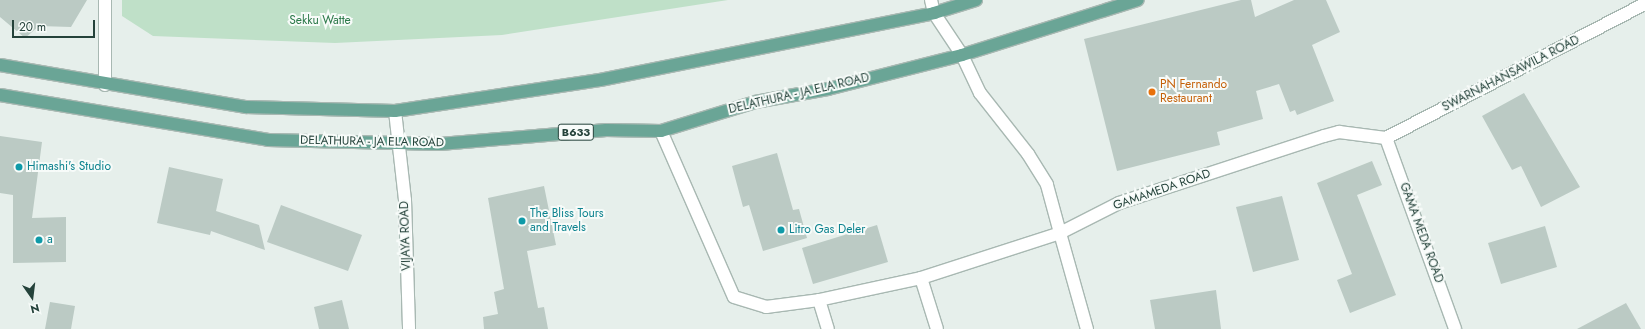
<!DOCTYPE html>
<style>
body{margin:0}
#map{position:relative;width:1645px;height:329px;overflow:hidden;background:#e6efeb;font-family:Jost,sans-serif}
div>[style]{position:absolute}
[style*='--x']{left:calc(var(--x)*1px);top:calc(var(--y)*1px);width:calc(var(--w)*1px);rotate:calc(var(--a)*1deg)}
.green>*{inset:0;background:#bfe0c8}
.building>*{inset:0;background:#bbcac4}
.roads{filter:drop-shadow(1px 0 #a8b8b2) drop-shadow(-1px 0 #a8b8b2) drop-shadow(0 1px #a8b8b2) drop-shadow(0 -1px #a8b8b2)}
.minor>*{height:12px;margin:-6px;padding:0 6px;transform-origin:6px;border-radius:6px;background:#fff}
.primary>*{height:12px;margin:-6px;padding:0 6px;transform-origin:6px;border-radius:6px;background:#6aa596}
.dots>*{width:11px;height:11px;translate:-50% -50%;box-sizing:border-box;border:2px solid #f7fbf9;border-radius:50%}
span{translate:-50% -50%;white-space:nowrap;text-align:center;line-height:1.15;-webkit-text-stroke:4px #f7fbf9;paint-order:stroke}
.shield-label span{padding:1px 3px;background:#f7fbf9;border:1px solid;border-radius:3px;-webkit-text-stroke-width:0}
.shield-label{font-size:11px;color:#24423a;font-weight:700}
.park-label{font-size:12px;color:#2d7a4b}
.street-label{font-size:12px;color:#24423a}
.food-label{font-size:12px;color:#c56008}
.left{translate:0 -50%;text-align:left}
.culture-label{font-size:12px;color:#0d838f}
.north{position:absolute;left:12px;top:277px;width:40px;height:40px;-webkit-text-stroke:3px #f7fbf9;paint-order:stroke;rotate:166deg;font-size:11px;font-weight:700;line-height:16px;text-align:center;color:#24423a}
.north::after{content:'';display:block;margin:auto;width:14px;height:18px;background:#24423a;clip-path:polygon(50% 0,100% 100%,50% 72%,0 100%)}
.scale{position:absolute;left:12px;top:20px;width:83px;height:18px;box-sizing:border-box;border:2px solid #24423a;border-top:0;padding-left:5px;font-size:12px;line-height:14px;white-space:nowrap;color:#24423a;-webkit-text-stroke:3px #f7fbf9;paint-order:stroke}
</style>
<div id="map">
<div class="green">
<div style="clip-path:polygon(122px 0,728px 0,502px 35px,335px 43px,153px 36px,122px 16px)"></div>
</div>
<div class="building">
<div style="clip-path:polygon(0 0,87px 0,71px 27px,39px 26px,25px 38px,0 17px)"></div>
<div style="clip-path:polygon(1241px 0,1251px 0,1255px 17px,1294px 0,1326px 0,1340px 32px,1312px 45px,1334px 101px,1297px 115px,1295px 110px,1290px 112px,1279px 84px,1256px 91px,1263px 119px,1217px 132px,1220px 145px,1117px 171px,1084px 39px)"></div>
<div style="clip-path:polygon(1524px 93px,1580px 187px,1541px 207px,1521px 166px,1512px 170px,1482px 116px)"></div>
<div style="clip-path:polygon(0 136px,42px 142px,32px 218px,66px 217px,66px 262px,13px 263px,13px 195px,0 193px)"></div>
<div style="clip-path:polygon(777px 153px,793px 210px,799px 209px,807px 238px,763px 251px,749px 205px,743px 207px,732px 166px)"></div>
<div style="clip-path:polygon(1372px 161px,1382px 185px,1357px 195px,1396px 295px,1350px 313px,1337px 280px,1352px 274px,1317px 183px)"></div>
<div style="clip-path:polygon(169px 167px,223px 179px,216px 211px,259px 225px,265px 250px,211px 231px,210px 235px,157px 223px)"></div>
<div style="clip-path:polygon(544px 186px,556px 245px,527px 251px,538px 308px,544px 307px,548px 329px,484px 329px,483px 317px,498px 314px,494px 292px,504px 289px,488px 198px)"></div>
<div style="clip-path:polygon(1282px 196px,1299px 260px,1253px 272px,1236px 207px)"></div>
<div style="clip-path:polygon(281px 205px,362px 235px,348px 271px,267px 242px)"></div>
<div style="clip-path:polygon(877px 225px,888px 262px,813px 284px,802px 248px)"></div>
<div style="clip-path:polygon(1545px 226px,1557px 267px,1501px 284px,1488px 243px)"></div>
<div style="clip-path:polygon(1216px 290px,1221px 329px,1155px 329px,1150px 300px)"></div>
<div style="clip-path:polygon(342px 300px,349px 329px,319px 329px,314px 307px)"></div>
<div style="clip-path:polygon(50px 302px,75px 306px,71px 329px,45px 329px)"></div>
<div style="clip-path:polygon(1626px 303px,1641px 329px,1577px 329px)"></div>
</div>
<div class="roads">
<div class="minor">
<div style="--x:931;--y:0;--w:13;--a:77"></div>
<div style="--x:934;--y:13;--w:50;--a:56.3"></div>
<div style="--x:962;--y:55;--w:42;--a:64.7"></div>
<div style="--x:980;--y:93;--w:78;--a:51.8"></div>
<div style="--x:1028;--y:154;--w:36;--a:58"></div>
<div style="--x:1047;--y:185;--w:50;--a:74.8"></div>
<div style="--x:1060;--y:233;--w:66;--a:-27"></div>
<div style="--x:1119;--y:203;--w:216;--a:-18.1"></div>
<div style="--x:1324;--y:136;--w:16;--a:-15"></div>
<div style="--x:1339;--y:132;--w:47;--a:7.3"></div>
<div style="--x:1386;--y:138;--w:292;--a:-27.4"></div>
<div style="--x:105;--y:85;--w:85;--a:-90"></div>
<div style="--x:395;--y:111;--w:90;--a:83.6"></div>
<div style="--x:405;--y:200;--w:129;--a:88.2"></div>
<div style="--x:661;--y:131;--w:181;--a:66.3"></div>
<div style="--x:734;--y:297;--w:34;--a:17"></div>
<div style="--x:766;--y:307;--w:53;--a:-7.5"></div>
<div style="--x:819;--y:300;--w:104;--a:-12.2"></div>
<div style="--x:921;--y:278;--w:146;--a:-17.9"></div>
<div style="--x:1060;--y:233;--w:100;--a:74.3"></div>
<div style="--x:1386;--y:138;--w:203;--a:70.1"></div>
<div style="--x:921;--y:278;--w:53;--a:72.6"></div>
<div style="--x:819;--y:300;--w:30;--a:73"></div>
</div>
<div class="primary">
<div style="--x:0;--y:65;--w:250;--a:9.7"></div>
<div style="--x:246;--y:107;--w:149;--a:1.5"></div>
<div style="--x:395;--y:111;--w:207;--a:-8.6"></div>
<div style="--x:600;--y:80;--w:341;--a:-11.3"></div>
<div style="--x:934;--y:13;--w:44;--a:-17.2"></div>
<div style="--x:0;--y:95;--w:272;--a:9.5"></div>
<div style="--x:268;--y:140;--w:172;--a:1.3"></div>
<div style="--x:440;--y:144;--w:167;--a:-4.8"></div>
<div style="--x:606;--y:130;--w:55;--a:1"></div>
<div style="--x:661;--y:131;--w:98;--a:-17.1"></div>
<div style="--x:755;--y:102;--w:74;--a:-10.1"></div>
<div style="--x:828;--y:89;--w:138;--a:-14.2"></div>
<div style="--x:962;--y:55;--w:184;--a:-17.4"></div>
</div>
</div>
<div class="dots">
<div style="left:1152px;top:92px;background:#e8710a"></div>
<div style="left:19px;top:167px;background:#0f9aa8"></div>
<div style="left:522px;top:221px;background:#0f9aa8"></div>
<div style="left:781px;top:230px;background:#0f9aa8"></div>
<div style="left:39px;top:240px;background:#0f9aa8"></div>
</div>
<div class="shield-label">
<span style="left:576px;top:132px">B633</span>
</div>
<div class="park-label">
<span style="left:320px;top:21px">Sekku Watte</span>
</div>
<div class="street-label">
<span style="left:1511px;top:74px;rotate:-27deg">SWARNAHANSAWILA ROAD</span>
<span style="left:799px;top:94px;rotate:-13deg">DELATHURA - JA ELA ROAD</span>
<span style="left:372px;top:142px;rotate:1deg">DELATHURA - JA ELA ROAD</span>
<span style="left:1162px;top:190px;rotate:-19deg">GAMAMEDA ROAD</span>
<span style="left:1421px;top:233px;rotate:70deg">GAMA MEDA ROAD</span>
<span style="left:406px;top:236px;rotate:-92deg">VIJAYA ROAD</span>
</div>
<div class="food-label">
<span class="left" style="left:1160px;top:92px">PN Fernando<br>Restaurant</span>
</div>
<div class="culture-label">
<span class="left" style="left:27px;top:167px">Himashi's Studio</span>
<span class="left" style="left:530px;top:221px">The Bliss Tours<br>and Travels</span>
<span class="left" style="left:789px;top:230px">Litro Gas Deler</span>
<span class="left" style="left:47px;top:240px">a</span>
</div>
<div class="north">N</div>
<div class="scale">20 m</div>
</div>
